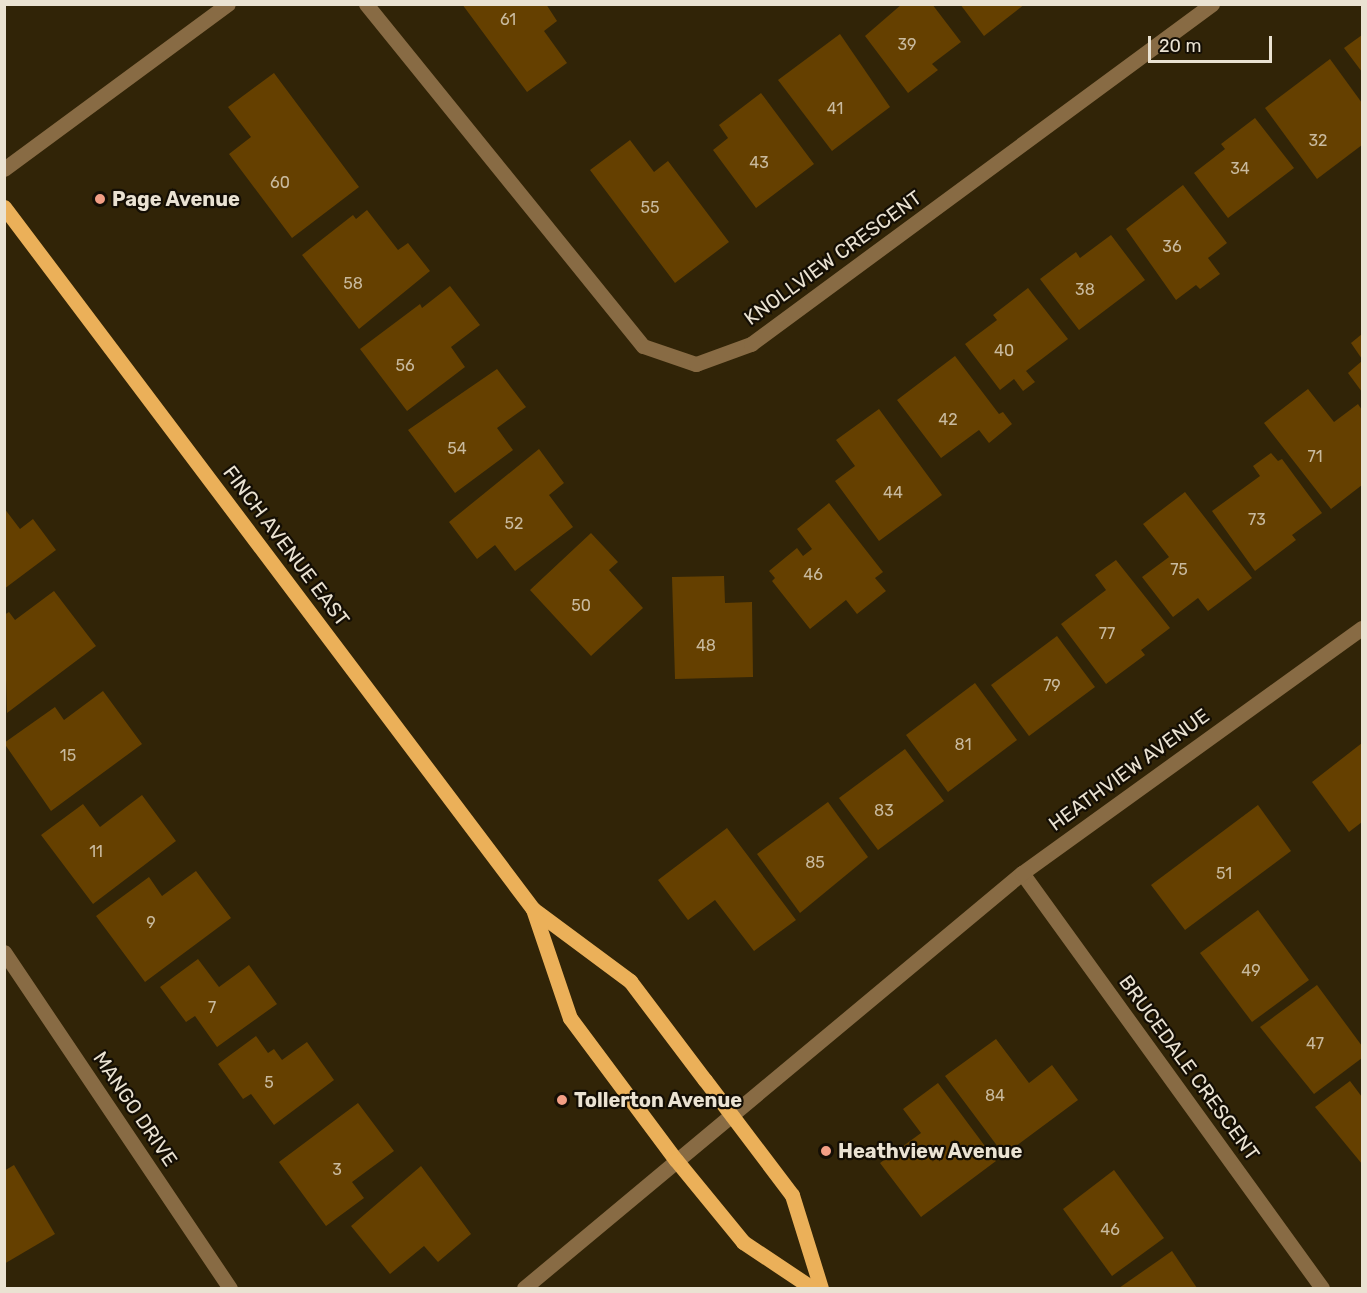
<!DOCTYPE html>
<style>
body{margin:0}
#map{position:relative;width:1367px;height:1293px;overflow:hidden;background:#312407;font-family:Rubik,sans-serif}
div>[style]{position:absolute}
[style*='--x']{left:calc(var(--x)*1px);top:calc(var(--y)*1px);width:calc(var(--w)*1px);rotate:calc(var(--a)*1deg)}
.building>*{inset:0;background:#654000}
.minor>*{height:15px;margin:-7.5px;padding:0 7.5px;transform-origin:7.5px;border-radius:7.5px;background:#886b44}
.major>*{height:15px;margin:-7.5px;padding:0 7.5px;transform-origin:7.5px;border-radius:7.5px;background:#ebb059}
.dots>*{width:16px;height:16px;translate:-50% -50%;box-sizing:border-box;border:3px solid #140e04;border-radius:50%}
span{translate:-50% -50%;white-space:nowrap;text-align:center;line-height:1.15;-webkit-text-stroke:4.5px #140e04;paint-order:stroke}
.number-label{font-size:16px;color:#c9ba9e}
.number-label span{-webkit-text-stroke-width:0}
.poi-label{font-size:20px;color:#eae2d2;font-weight:700}
.left{translate:0 -50%;text-align:left}
.street-label{font-size:20px;color:#eae2d2}
.frame{position:absolute;inset:0;border:6px solid #eae2d2;pointer-events:none}
.scale{position:absolute;left:1148px;top:36px;width:124px;height:27px;box-sizing:border-box;border:3px solid #eae2d2;border-top:0;padding-left:8px;font-size:18px;line-height:21px;white-space:nowrap;color:#eae2d2;-webkit-text-stroke:4px #140e04;paint-order:stroke}
</style>
<div id="map">
<div class="building">
<div style="clip-path:polygon(462px 4px,546px 4px,557px 21px,544px 31px,567px 63px,527px 92px)"></div>
<div style="clip-path:polygon(902px 4px,932px 4px,961px 42px,932px 64px,938px 70px,908px 93px,865px 36px)"></div>
<div style="clip-path:polygon(960px 4px,1025px 4px,984px 36px)"></div>
<div style="clip-path:polygon(840px 34px,890px 107px,832px 151px,778px 80px)"></div>
<div style="clip-path:polygon(1362px 35px,1362px 72px,1344px 48px)"></div>
<div style="clip-path:polygon(1330px 59px,1362px 103px,1362px 145px,1317px 179px,1265px 108px)"></div>
<div style="clip-path:polygon(274px 73px,359px 187px,292px 238px,229px 154px,251px 137px,228px 107px)"></div>
<div style="clip-path:polygon(761px 93px,814px 164px,756px 208px,713px 150px,728px 138px,719px 125px)"></div>
<div style="clip-path:polygon(1255px 118px,1294px 168px,1228px 218px,1194px 173px,1225px 149px,1221px 144px)"></div>
<div style="clip-path:polygon(630px 140px,654px 172px,668px 161px,729px 242px,675px 283px,590px 170px)"></div>
<div style="clip-path:polygon(1183px 185px,1227px 243px,1208px 258px,1220px 274px,1200px 289px,1196px 285px,1176px 300px,1126px 229px)"></div>
<div style="clip-path:polygon(367px 210px,398px 250px,408px 243px,430px 271px,359px 329px,302px 255px,353px 215px,356px 219px)"></div>
<div style="clip-path:polygon(1111px 235px,1145px 280px,1079px 330px,1040px 279px,1076px 252px,1080px 258px)"></div>
<div style="clip-path:polygon(450px 286px,480px 325px,451px 347px,465px 367px,407px 411px,360px 349px,420px 304px,422px 308px)"></div>
<div style="clip-path:polygon(1028px 288px,1068px 339px,1026px 371px,1035px 382px,1023px 391px,1014px 379px,1000px 390px,965px 344px,997px 320px,993px 315px)"></div>
<div style="clip-path:polygon(1362px 334px,1362px 359px,1351px 343px)"></div>
<div style="clip-path:polygon(955px 356px,999px 414px,1003px 412px,1012px 424px,989px 443px,979px 430px,941px 458px,897px 400px)"></div>
<div style="clip-path:polygon(1362px 361px,1362px 392px,1348px 373px)"></div>
<div style="clip-path:polygon(497px 369px,526px 407px,497px 428px,513px 450px,455px 493px,408px 430px)"></div>
<div style="clip-path:polygon(1308px 389px,1334px 422px,1358px 404px,1362px 410px,1362px 485px,1331px 509px,1264px 423px)"></div>
<div style="clip-path:polygon(879px 409px,942px 495px,879px 541px,835px 481px,855px 466px,836px 440px)"></div>
<div style="clip-path:polygon(539px 449px,564px 483px,549px 495px,573px 527px,515px 571px,495px 545px,477px 559px,449px 522px)"></div>
<div style="clip-path:polygon(1271px 453px,1278px 461px,1282px 459px,1322px 513px,1292px 535px,1296px 540px,1255px 571px,1212px 511px,1260px 476px,1253px 466px)"></div>
<div style="clip-path:polygon(1185px 492px,1252px 578px,1208px 611px,1198px 598px,1173px 617px,1142px 577px,1169px 557px,1143px 524px)"></div>
<div style="clip-path:polygon(829px 503px,883px 572px,875px 578px,886px 591px,857px 614px,846px 600px,810px 629px,772px 581px,775px 578px,769px 571px,797px 548px,803px 556px,812px 549px,797px 529px)"></div>
<div style="clip-path:polygon(4px 508px,20px 529px,33px 519px,56px 550px,4px 589px)"></div>
<div style="clip-path:polygon(591px 533px,618px 562px,609px 570px,643px 608px,591px 656px,530px 590px)"></div>
<div style="clip-path:polygon(1116px 560px,1170px 628px,1141px 650px,1145px 655px,1106px 684px,1061px 624px,1106px 590px,1095px 575px)"></div>
<div style="clip-path:polygon(724px 576px,725px 603px,752px 602px,753px 677px,675px 679px,672px 577px)"></div>
<div style="clip-path:polygon(54px 591px,96px 646px,7px 713px,4px 615px,9px 612px,15px 620px)"></div>
<div style="clip-path:polygon(1057px 636px,1095px 687px,1029px 736px,991px 685px)"></div>
<div style="clip-path:polygon(975px 683px,1017px 740px,948px 792px,906px 735px)"></div>
<div style="clip-path:polygon(103px 691px,142px 744px,51px 811px,4px 743px,55px 707px,64px 720px)"></div>
<div style="clip-path:polygon(1362px 743px,1362px 822px,1349px 832px,1312px 782px)"></div>
<div style="clip-path:polygon(905px 749px,944px 801px,878px 850px,839px 798px)"></div>
<div style="clip-path:polygon(142px 795px,176px 841px,93px 904px,41px 835px,83px 804px,100px 827px)"></div>
<div style="clip-path:polygon(828px 802px,868px 857px,800px 913px,757px 854px)"></div>
<div style="clip-path:polygon(1258px 805px,1291px 851px,1185px 930px,1151px 885px)"></div>
<div style="clip-path:polygon(727px 828px,796px 920px,754px 951px,715px 900px,688px 920px,658px 880px)"></div>
<div style="clip-path:polygon(196px 871px,231px 918px,145px 982px,96px 916px,149px 877px,162px 896px)"></div>
<div style="clip-path:polygon(1258px 910px,1309px 980px,1252px 1022px,1200px 953px)"></div>
<div style="clip-path:polygon(198px 959px,219px 987px,249px 965px,277px 1004px,217px 1047px,195px 1016px,186px 1022px,160px 987px)"></div>
<div style="clip-path:polygon(1317px 985px,1362px 1046px,1362px 1058px,1314px 1094px,1260px 1027px)"></div>
<div style="clip-path:polygon(256px 1036px,268px 1053px,274px 1049px,282px 1060px,307px 1042px,334px 1080px,274px 1125px,251px 1094px,243px 1099px,218px 1064px)"></div>
<div style="clip-path:polygon(996px 1039px,1029px 1083px,1052px 1065px,1078px 1100px,1004px 1155px,945px 1076px)"></div>
<div style="clip-path:polygon(1350px 1081px,1362px 1097px,1362px 1164px,1315px 1107px)"></div>
<div style="clip-path:polygon(938px 1083px,996px 1161px,921px 1217px,880px 1163px,921px 1133px,903px 1109px)"></div>
<div style="clip-path:polygon(358px 1103px,394px 1151px,352px 1182px,364px 1198px,326px 1226px,279px 1162px)"></div>
<div style="clip-path:polygon(14px 1165px,55px 1234px,4px 1264px,4px 1171px)"></div>
<div style="clip-path:polygon(421px 1166px,471px 1234px,438px 1262px,424px 1246px,390px 1274px,351px 1226px)"></div>
<div style="clip-path:polygon(1114px 1170px,1164px 1238px,1112px 1276px,1063px 1209px)"></div>
<div style="clip-path:polygon(1172px 1251px,1197px 1288px,1119px 1288px)"></div>
</div>
<div class="minor">
<div style="--x:366;--y:4;--w:440;--a:51"></div>
<div style="--x:643;--y:346;--w:56;--a:18.8"></div>
<div style="--x:696;--y:364;--w:59;--a:-20"></div>
<div style="--x:751;--y:344;--w:573;--a:-36.41"></div>
<div style="--x:4;--y:169;--w:278;--a:-36.4"></div>
<div style="--x:1022;--y:873;--w:512;--a:54.14"></div>
<div style="--x:4;--y:952;--w:405;--a:56.1"></div>
<div style="--x:524;--y:1288;--w:648;--a:-39.81"></div>
<div style="--x:1022;--y:873;--w:419;--a:-35.8"></div>
</div>
<div class="major">
<div style="--x:4;--y:207;--w:879;--a:53"></div>
<div style="--x:533;--y:909;--w:121;--a:36.6"></div>
<div style="--x:630;--y:981;--w:124;--a:52.9"></div>
<div style="--x:705;--y:1080;--w:144;--a:52.9"></div>
<div style="--x:792;--y:1195;--w:97;--a:72.7"></div>
<div style="--x:533;--y:909;--w:115;--a:71.3"></div>
<div style="--x:570;--y:1018;--w:177;--a:53.3"></div>
<div style="--x:676;--y:1160;--w:106;--a:50.7"></div>
<div style="--x:743;--y:1242;--w:83;--a:33.7"></div>
</div>
<div class="dots">
<div style="left:100px;top:199px;background:#f39f85"></div>
<div style="left:562px;top:1100px;background:#f39f85"></div>
<div style="left:826px;top:1151px;background:#f39f85"></div>
</div>
<div class="number-label">
<span style="left:508px;top:20px">61</span>
<span style="left:907px;top:45px">39</span>
<span style="left:835px;top:109px">41</span>
<span style="left:1318px;top:141px">32</span>
<span style="left:759px;top:163px">43</span>
<span style="left:1240px;top:169px">34</span>
<span style="left:280px;top:183px">60</span>
<span style="left:650px;top:208px">55</span>
<span style="left:1172px;top:247px">36</span>
<span style="left:353px;top:284px">58</span>
<span style="left:1085px;top:290px">38</span>
<span style="left:1004px;top:351px">40</span>
<span style="left:405px;top:366px">56</span>
<span style="left:948px;top:420px">42</span>
<span style="left:457px;top:449px">54</span>
<span style="left:1315px;top:457px">71</span>
<span style="left:893px;top:493px">44</span>
<span style="left:1257px;top:520px">73</span>
<span style="left:514px;top:524px">52</span>
<span style="left:1179px;top:570px">75</span>
<span style="left:813px;top:575px">46</span>
<span style="left:581px;top:606px">50</span>
<span style="left:1107px;top:634px">77</span>
<span style="left:706px;top:646px">48</span>
<span style="left:1052px;top:686px">79</span>
<span style="left:963px;top:745px">81</span>
<span style="left:68px;top:756px">15</span>
<span style="left:884px;top:811px">83</span>
<span style="left:96px;top:852px">11</span>
<span style="left:815px;top:863px">85</span>
<span style="left:1224px;top:874px">51</span>
<span style="left:151px;top:923px">9</span>
<span style="left:1251px;top:971px">49</span>
<span style="left:212px;top:1008px">7</span>
<span style="left:1315px;top:1044px">47</span>
<span style="left:269px;top:1083px">5</span>
<span style="left:995px;top:1096px">84</span>
<span style="left:337px;top:1170px">3</span>
<span style="left:1110px;top:1230px">46</span>
</div>
<div class="poi-label">
<span class="left" style="left:112px;top:199px">Page Avenue</span>
<span class="left" style="left:574px;top:1100px">Tollerton Avenue</span>
<span class="left" style="left:838px;top:1151px">Heathview Avenue</span>
</div>
<div class="street-label">
<span style="left:833px;top:258px;rotate:-36deg">KNOLLVIEW CRESCENT</span>
<span style="left:286px;top:546px;rotate:53deg">FINCH AVENUE EAST</span>
<span style="left:1129px;top:770px;rotate:-36deg">HEATHVIEW AVENUE</span>
<span style="left:1189px;top:1068px;rotate:54deg">BRUCEDALE CRESCENT</span>
<span style="left:135px;top:1109px;rotate:56deg">MANGO DRIVE</span>
</div>
<div class="frame"></div>
<div class="scale">20 m</div>
</div>
